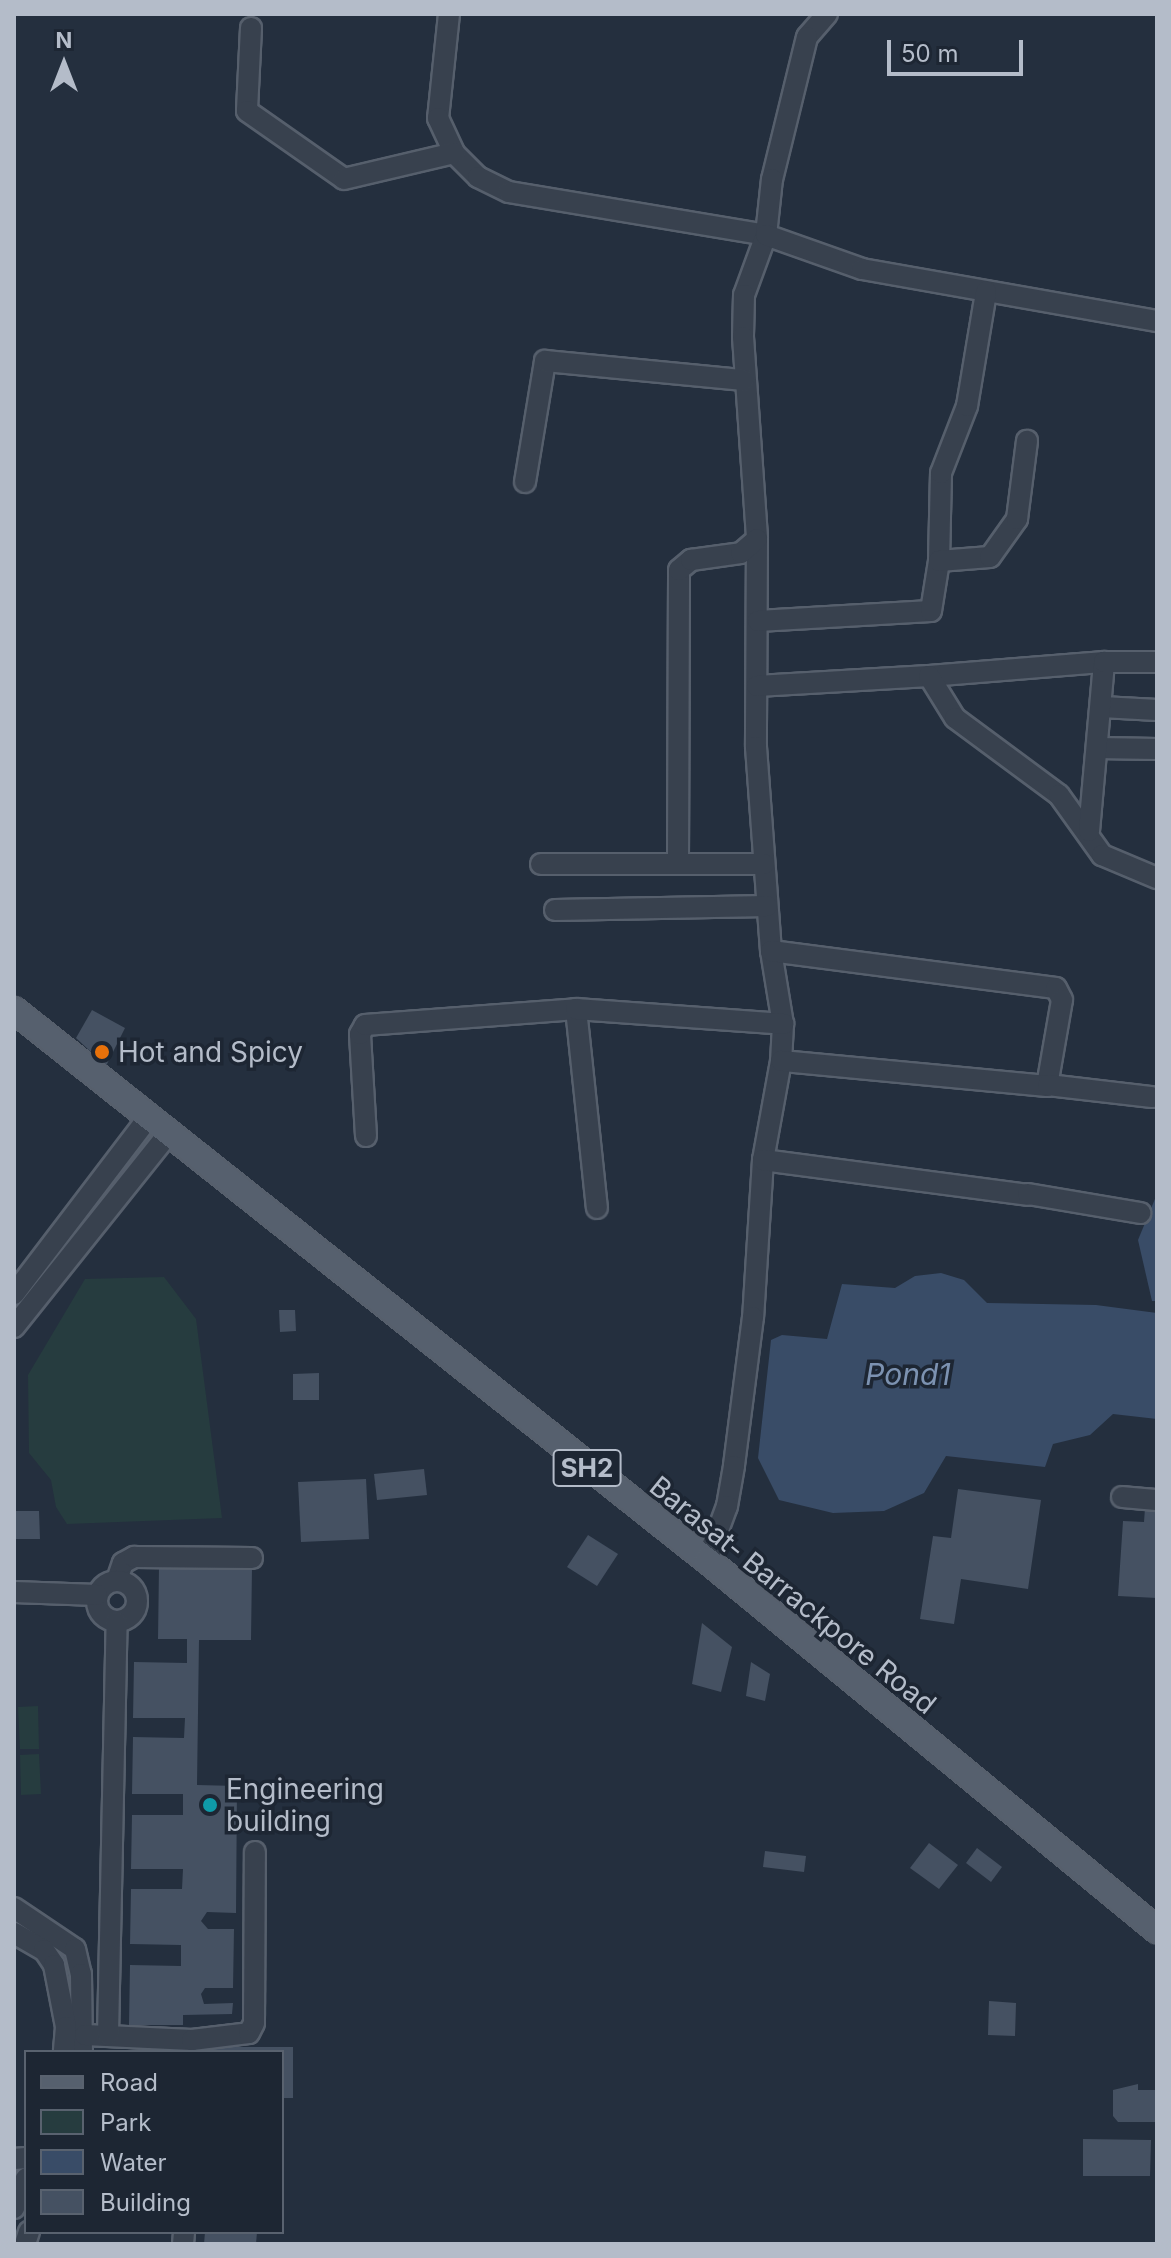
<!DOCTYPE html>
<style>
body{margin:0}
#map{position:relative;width:1171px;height:2258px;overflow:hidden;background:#242f3e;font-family:Inter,sans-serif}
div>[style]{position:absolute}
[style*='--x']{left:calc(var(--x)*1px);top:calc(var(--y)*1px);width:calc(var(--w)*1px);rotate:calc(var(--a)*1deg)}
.green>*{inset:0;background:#263c3f}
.water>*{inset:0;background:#394c67}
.building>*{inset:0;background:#455162}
.roads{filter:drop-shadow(2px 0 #565f6c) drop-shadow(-2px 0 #565f6c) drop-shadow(0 2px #565f6c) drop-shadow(0 -2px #565f6c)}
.minor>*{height:20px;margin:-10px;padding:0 10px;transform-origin:10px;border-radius:10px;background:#38414e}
.minor>.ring{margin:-10px;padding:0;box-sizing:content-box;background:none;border:20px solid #38414e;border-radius:50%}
.major>*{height:24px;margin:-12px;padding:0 12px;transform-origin:12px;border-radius:12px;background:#56606e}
.dots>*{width:22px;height:22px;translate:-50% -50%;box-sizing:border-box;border:4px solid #1d2633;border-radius:50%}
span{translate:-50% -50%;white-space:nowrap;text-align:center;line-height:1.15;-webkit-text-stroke:7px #1d2633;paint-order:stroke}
.shield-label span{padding:2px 6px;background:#1d2633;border:2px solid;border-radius:6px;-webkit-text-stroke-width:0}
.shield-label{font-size:26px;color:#b4bcc9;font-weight:700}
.poi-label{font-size:28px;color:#b4bcc9}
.left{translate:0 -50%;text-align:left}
.street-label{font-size:28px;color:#b4bcc9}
.water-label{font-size:30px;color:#7c92b1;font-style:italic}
.frame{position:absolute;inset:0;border:16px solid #b4bcc9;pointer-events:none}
.legend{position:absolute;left:24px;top:2050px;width:260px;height:184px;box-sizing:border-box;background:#1d2633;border:2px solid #59626f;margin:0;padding:10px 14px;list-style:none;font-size:24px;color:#b4bcc9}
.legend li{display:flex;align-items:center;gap:16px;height:40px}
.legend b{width:40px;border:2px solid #59626f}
.north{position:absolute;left:24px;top:24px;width:80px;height:80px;-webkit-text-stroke:6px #1d2633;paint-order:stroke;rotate:0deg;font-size:22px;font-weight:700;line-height:32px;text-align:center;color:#b4bcc9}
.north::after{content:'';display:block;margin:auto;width:28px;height:36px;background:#b4bcc9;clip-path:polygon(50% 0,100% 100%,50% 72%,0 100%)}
.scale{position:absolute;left:887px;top:40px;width:136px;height:36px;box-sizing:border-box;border:4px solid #b4bcc9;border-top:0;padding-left:10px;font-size:24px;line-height:28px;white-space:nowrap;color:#b4bcc9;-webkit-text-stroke:6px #1d2633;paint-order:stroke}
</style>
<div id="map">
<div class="green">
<div style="clip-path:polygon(164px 1277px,196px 1319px,222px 1518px,67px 1524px,56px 1507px,51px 1480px,29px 1453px,28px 1375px,85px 1279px)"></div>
<div style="clip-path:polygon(38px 1706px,39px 1749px,20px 1749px,18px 1707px)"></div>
<div style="clip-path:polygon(39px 1754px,41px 1794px,21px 1795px,20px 1755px)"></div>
</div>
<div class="water">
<div style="clip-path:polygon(1157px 1194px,1157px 1301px,1152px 1301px,1138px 1240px)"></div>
<div style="clip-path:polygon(941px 1273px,964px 1280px,987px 1303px,1096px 1305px,1157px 1313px,1157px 1419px,1113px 1414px,1090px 1435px,1053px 1444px,1045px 1467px,946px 1456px,924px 1493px,884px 1511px,833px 1513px,779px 1500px,758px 1458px,771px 1340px,782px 1335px,827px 1339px,842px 1284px,895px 1288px,915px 1276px)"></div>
</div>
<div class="building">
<div style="clip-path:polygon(92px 1010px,125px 1028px,106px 1066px,76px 1038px)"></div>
<div style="clip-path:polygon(279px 1310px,295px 1310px,296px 1331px,280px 1332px)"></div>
<div style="clip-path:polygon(319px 1373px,319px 1400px,293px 1400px,293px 1374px)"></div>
<div style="clip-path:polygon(424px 1469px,427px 1495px,377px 1500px,374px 1474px)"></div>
<div style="clip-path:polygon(366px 1479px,369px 1539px,301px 1542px,298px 1482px)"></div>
<div style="clip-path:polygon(958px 1489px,1041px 1500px,1028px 1589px,961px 1579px,954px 1624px,920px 1619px,933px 1536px,951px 1538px)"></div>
<div style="clip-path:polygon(1145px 1508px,1157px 1509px,1157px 1598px,1118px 1596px,1123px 1521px,1144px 1522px)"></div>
<div style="clip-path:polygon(14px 1511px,39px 1511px,40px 1539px,14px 1539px)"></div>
<div style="clip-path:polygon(588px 1535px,618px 1554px,597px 1586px,567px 1567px)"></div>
<div style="clip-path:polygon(159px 1566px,252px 1567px,251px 1640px,199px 1640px,197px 1785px,237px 1786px,236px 1913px,207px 1912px,201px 1921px,208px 1929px,234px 1929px,233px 1988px,205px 1988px,201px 1994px,204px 2004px,233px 2003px,232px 2014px,183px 2015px,183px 2025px,129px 2025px,130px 1965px,181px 1966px,181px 1945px,130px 1944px,131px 1889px,182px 1889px,183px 1869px,131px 1869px,132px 1815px,183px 1815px,183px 1794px,132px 1794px,133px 1737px,184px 1738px,185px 1718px,133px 1718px,134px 1662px,187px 1663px,187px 1639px,158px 1639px)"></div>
<div style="clip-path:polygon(702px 1623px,732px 1647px,721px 1692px,692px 1684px)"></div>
<div style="clip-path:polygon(751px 1662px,770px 1674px,765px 1701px,746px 1696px)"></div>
<div style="clip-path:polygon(929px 1843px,958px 1865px,939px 1889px,910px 1868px)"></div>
<div style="clip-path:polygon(977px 1848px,1002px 1867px,991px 1882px,966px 1863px)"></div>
<div style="clip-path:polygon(765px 1851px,806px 1856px,804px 1872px,763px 1867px)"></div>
<div style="clip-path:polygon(989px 2001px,1016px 2003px,1015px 2036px,988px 2035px)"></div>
<div style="clip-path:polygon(205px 2047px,293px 2047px,293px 2098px,282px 2098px,282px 2052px,205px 2052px)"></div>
<div style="clip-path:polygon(1138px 2084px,1138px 2090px,1157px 2090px,1157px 2122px,1118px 2122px,1113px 2116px,1113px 2090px)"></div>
<div style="clip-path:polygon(1083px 2139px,1151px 2140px,1150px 2176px,1083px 2176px)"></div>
<div style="clip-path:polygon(205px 2232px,257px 2232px,256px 2244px,204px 2244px)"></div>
</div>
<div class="roads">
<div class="minor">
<div style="--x:449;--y:14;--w:105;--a:96"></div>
<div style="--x:438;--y:118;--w:38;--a:65"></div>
<div style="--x:454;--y:153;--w:34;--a:45"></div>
<div style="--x:478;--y:177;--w:34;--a:26"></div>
<div style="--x:509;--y:192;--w:261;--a:9.5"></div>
<div style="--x:766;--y:235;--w:64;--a:110.1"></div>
<div style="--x:744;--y:295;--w:42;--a:91.4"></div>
<div style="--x:743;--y:337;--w:202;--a:86"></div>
<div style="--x:757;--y:539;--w:208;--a:90.3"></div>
<div style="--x:756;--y:747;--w:205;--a:85.8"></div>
<div style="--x:771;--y:951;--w:74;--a:80.7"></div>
<div style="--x:783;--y:1024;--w:37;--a:93"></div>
<div style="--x:781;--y:1061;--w:101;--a:100.3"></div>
<div style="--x:763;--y:1160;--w:157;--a:93.6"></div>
<div style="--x:753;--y:1317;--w:150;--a:97.3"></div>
<div style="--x:734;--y:1466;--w:41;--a:99.9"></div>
<div style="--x:727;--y:1506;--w:58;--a:110.3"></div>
<div style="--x:827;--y:14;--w:30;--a:131"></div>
<div style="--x:807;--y:37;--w:146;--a:103.8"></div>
<div style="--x:772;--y:179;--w:56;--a:96.1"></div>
<div style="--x:766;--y:235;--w:102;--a:19.5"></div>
<div style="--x:862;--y:269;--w:300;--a:10"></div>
<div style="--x:251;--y:28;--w:83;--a:92.8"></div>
<div style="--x:247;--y:111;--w:118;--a:35"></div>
<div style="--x:344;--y:179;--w:113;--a:-13.3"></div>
<div style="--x:525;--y:482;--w:123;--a:-80.6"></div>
<div style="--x:545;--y:361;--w:200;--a:5.5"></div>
<div style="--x:939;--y:561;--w:88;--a:-88.7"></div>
<div style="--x:941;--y:473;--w:72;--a:-68.8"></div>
<div style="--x:967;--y:406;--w:116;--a:-80.5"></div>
<div style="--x:758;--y:621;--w:173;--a:-3.3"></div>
<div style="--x:931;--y:611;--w:51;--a:-80.9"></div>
<div style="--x:939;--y:561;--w:51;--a:-4.5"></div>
<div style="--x:990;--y:557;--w:47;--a:-54.6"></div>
<div style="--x:1017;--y:519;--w:79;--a:-82.7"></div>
<div style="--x:929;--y:676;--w:176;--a:-4.6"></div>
<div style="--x:757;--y:686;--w:172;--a:-3.3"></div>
<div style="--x:929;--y:676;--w:49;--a:58.2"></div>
<div style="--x:955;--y:718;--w:129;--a:36.5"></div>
<div style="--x:1059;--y:795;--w:74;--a:54.4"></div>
<div style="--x:1102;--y:855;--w:60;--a:22.7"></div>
<div style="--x:1102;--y:707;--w:55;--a:3.1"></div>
<div style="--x:1097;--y:748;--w:60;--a:1"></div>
<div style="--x:1089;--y:831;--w:170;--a:-84.9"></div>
<div style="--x:1104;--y:662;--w:53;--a:0"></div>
<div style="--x:678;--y:863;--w:293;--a:-89.8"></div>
<div style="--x:679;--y:570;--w:16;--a:-40"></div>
<div style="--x:691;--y:560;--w:50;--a:-8"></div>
<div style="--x:741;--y:553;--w:21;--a:-41"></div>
<div style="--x:541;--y:864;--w:223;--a:0"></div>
<div style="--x:555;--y:910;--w:212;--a:-1.1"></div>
<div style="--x:771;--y:951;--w:287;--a:7.4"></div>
<div style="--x:1056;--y:988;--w:13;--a:63"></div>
<div style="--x:1062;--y:1000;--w:87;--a:99.9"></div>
<div style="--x:1047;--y:1086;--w:267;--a:-174.6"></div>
<div style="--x:576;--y:1009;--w:200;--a:84"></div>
<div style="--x:1048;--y:1085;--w:105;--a:6.6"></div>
<div style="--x:366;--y:1136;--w:102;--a:-93.4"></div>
<div style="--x:360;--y:1034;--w:10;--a:-61"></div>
<div style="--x:365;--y:1025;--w:212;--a:-4.3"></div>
<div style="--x:576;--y:1009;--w:208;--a:4.1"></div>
<div style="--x:763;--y:1160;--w:267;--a:7.5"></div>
<div style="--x:1028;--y:1194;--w:114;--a:9.6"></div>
<div style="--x:14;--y:1294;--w:223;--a:-52.7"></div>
<div style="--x:14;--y:1327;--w:248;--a:-51.4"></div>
<div style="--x:1122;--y:1497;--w:35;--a:5"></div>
<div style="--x:117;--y:1580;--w:18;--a:-71"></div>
<div style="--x:123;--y:1563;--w:13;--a:-29"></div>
<div style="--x:134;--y:1557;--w:118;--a:0.5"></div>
<div class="ring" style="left:97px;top:1581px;width:20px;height:20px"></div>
<div style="--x:14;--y:1592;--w:83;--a:2.1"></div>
<div style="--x:14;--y:1908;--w:73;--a:33.9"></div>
<div style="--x:75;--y:1949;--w:26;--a:77"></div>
<div style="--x:81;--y:1974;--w:78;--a:89.3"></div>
<div style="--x:14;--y:1933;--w:34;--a:30"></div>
<div style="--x:44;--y:1950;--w:18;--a:56"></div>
<div style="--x:54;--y:1965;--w:63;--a:79"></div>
<div style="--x:66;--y:2027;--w:25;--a:95"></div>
<div style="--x:85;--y:2035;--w:107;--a:2.7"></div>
<div style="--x:192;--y:2040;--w:57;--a:-7"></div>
<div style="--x:249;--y:2033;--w:11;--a:-63"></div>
<div style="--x:254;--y:2023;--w:171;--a:-89.7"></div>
<div style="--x:108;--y:2035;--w:413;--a:-88.8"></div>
<div style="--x:14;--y:2159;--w:12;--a:-5"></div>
<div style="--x:14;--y:2208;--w:32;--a:-68"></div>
<div style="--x:25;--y:2244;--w:13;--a:-72"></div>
<div style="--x:183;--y:2244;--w:12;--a:-85"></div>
</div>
<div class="major">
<div style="--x:14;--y:1010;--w:885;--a:38.44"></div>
<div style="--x:707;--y:1560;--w:583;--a:39.43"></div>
</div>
</div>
<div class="dots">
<div style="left:102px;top:1052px;background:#e8710a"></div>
<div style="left:210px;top:1805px;background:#0f9aa8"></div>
</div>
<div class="shield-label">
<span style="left:587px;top:1468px">SH2</span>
</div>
<div class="poi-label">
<span class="left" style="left:118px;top:1052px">Hot and Spicy</span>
<span class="left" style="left:226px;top:1805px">Engineering<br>building</span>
</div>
<div class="street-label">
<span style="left:793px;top:1595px;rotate:39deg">Barasat- Barrackpore Road</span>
</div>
<div class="water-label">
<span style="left:908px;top:1374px">Pond1</span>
</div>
<div class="frame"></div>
<ul class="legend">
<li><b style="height:10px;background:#56606e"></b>Road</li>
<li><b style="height:22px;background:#263c3f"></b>Park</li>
<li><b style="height:22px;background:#394c67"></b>Water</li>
<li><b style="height:22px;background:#455162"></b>Building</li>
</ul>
<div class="north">N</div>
<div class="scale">50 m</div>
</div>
